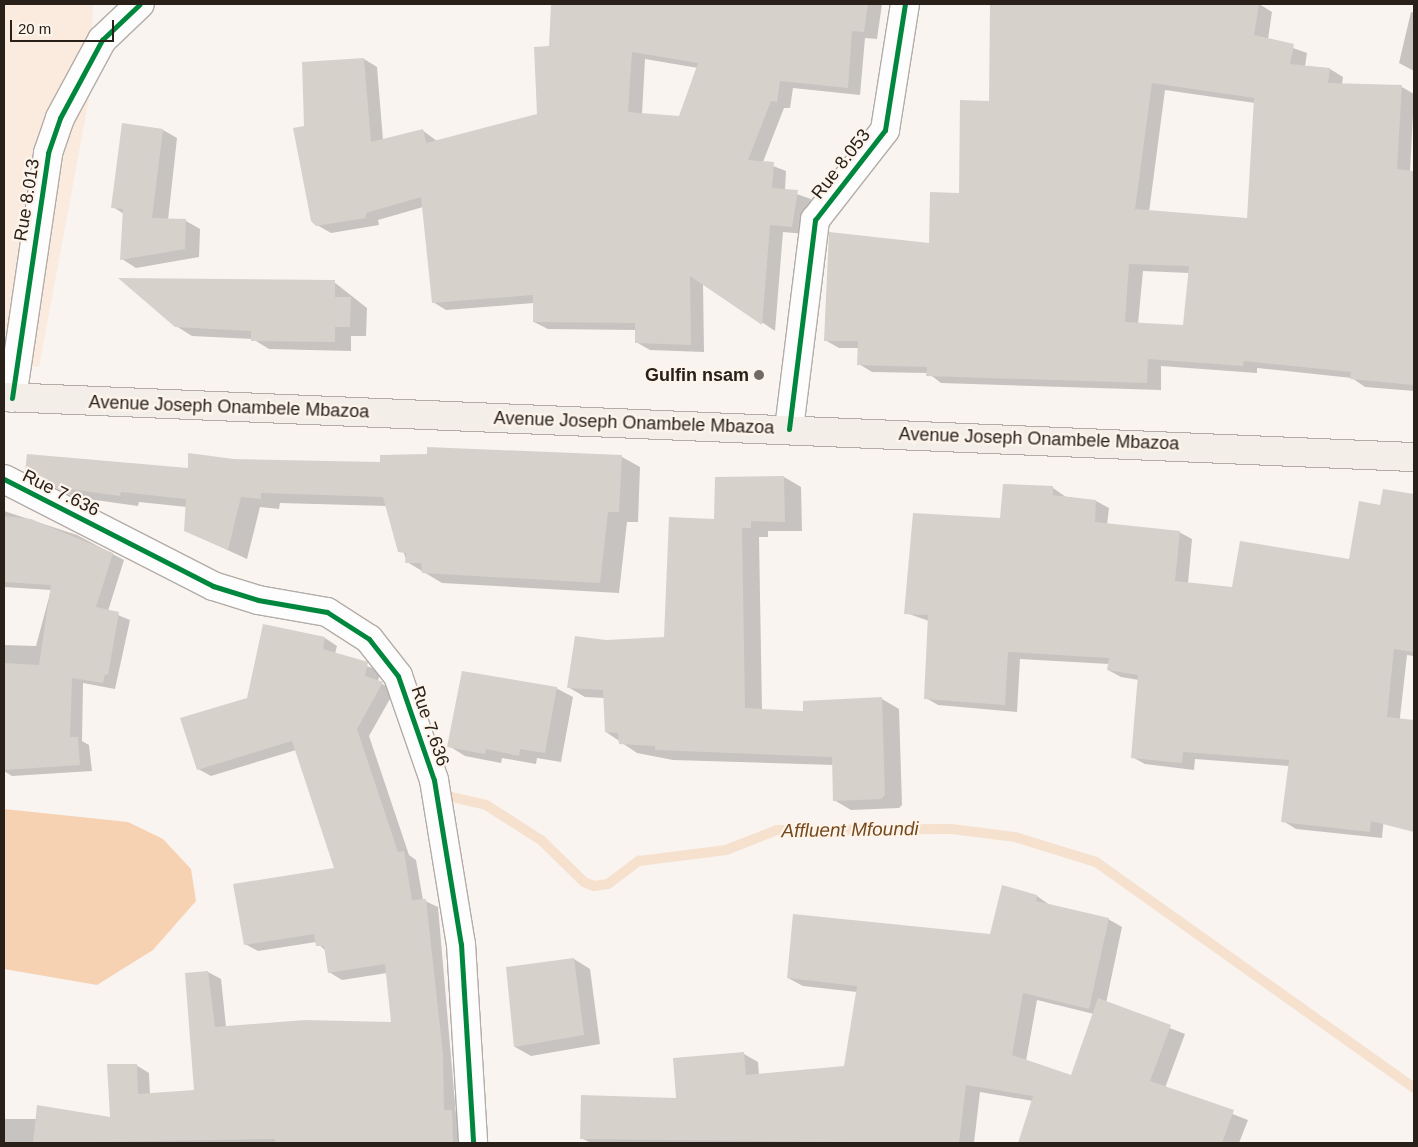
<!DOCTYPE html>
<style>
body{margin:0}
#map{position:relative;width:1418px;height:1147px;overflow:hidden;background:#f9f4f0;font-family:Helvetica,sans-serif}
div>[style]{position:absolute}
[style*='--x']{left:calc(var(--x)*1px);top:calc(var(--y)*1px);width:calc(var(--w)*1px);rotate:calc(var(--a)*1deg)}
.built>*{inset:0;background:#faebde}
.green>*{inset:0;background:#f6d2b3}
.shadow>*{inset:0;background:#0003}
.stream>*{height:10px;margin:-5px;padding:0 5px;transform-origin:5px;border-radius:5px;background:#f6e0ce}
.building>*{inset:0;background:#d7d1cb}
.roads{filter:drop-shadow(1px 0 #b3aca7) drop-shadow(-1px 0 #b3aca7) drop-shadow(0 1px #b3aca7) drop-shadow(0 -1px #b3aca7)}
.minor>*{height:28px;margin:-14px;padding:0 14px;transform-origin:14px;border-radius:14px;background:#fefdfd}
.tertiary>*{height:28px;margin:-14px;padding:0 14px;transform-origin:14px;border-radius:14px;background:#fefdfd}
.primary>*{height:28px;margin:-14px;padding:0 14px;transform-origin:14px;border-radius:14px;background:#f4eee8}
.cycleway>*{height:5px;margin:-2.5px;padding:0 2.5px;transform-origin:2.5px;border-radius:2.5px;background:#00873e}
.dots>*{width:14px;height:14px;translate:-50% -50%;box-sizing:border-box;border:2px solid #fdf4ec;border-radius:50%}
span{translate:-50% -50%;white-space:nowrap;text-align:center;line-height:1.15;-webkit-text-stroke:4.5px #fdf4ec;paint-order:stroke}
.street-label{font-size:18px;color:#282019}
.poi-label{font-size:18px;color:#282019;font-weight:700}
.right{translate:-100% -50%;text-align:right}
.water-label{font-size:19px;color:#76491c;font-style:italic}
.frame{position:absolute;inset:0;border:5px solid #282019;pointer-events:none}
.scale{position:absolute;left:10px;top:20px;width:104px;height:22px;box-sizing:border-box;border:2px solid #282019;border-top:0;padding-left:6px;font-size:15px;line-height:18px;white-space:nowrap;color:#282019;-webkit-text-stroke:4px #fdf4ec;paint-order:stroke}
</style>
<div id="map">
<div class="built">
<div style="clip-path:polygon(4px 4px,93px 4px,89px 98px,39px 367px,4px 365px)"></div>
</div>
<div class="green">
<div style="clip-path:polygon(4px 809px,128px 822px,163px 839px,191px 869px,196px 901px,153px 950px,97px 985px,4px 969px)"></div>
</div>
<div class="shadow">
<div style="clip-path:polygon(evenodd,552px 4px,882px 4px,877px 39px,865px 38px,860px 95px,793px 88px,790px 108px,784px 108px,763px 162px,786px 171px,785px 190px,811px 199px,805px 234px,783px 232px,775px 331px,703px 283px,704px 352px,650px 350px,636px 342px,636px 330px,548px 329px,534px 322px,534px 303px,446px 310px,433px 302px,423px 207px,378px 220px,379px 225px,331px 233px,317px 225px,305px 127px,364px 59px,377px 67px,383px 140px,422px 130px,437px 141px,538px 115px,550px 47px,552px 4px,645px 59px,698px 68px,680px 117px,642px 114px,645px 59px)"></div>
<div style="clip-path:polygon(evenodd,991px 4px,1069px 4px,1069px 10px,1108px 11px,1110px 4px,1259px 4px,1272px 12px,1268px 39px,1307px 53px,1305px 66px,1330px 69px,1343px 77px,1342px 84px,1402px 87px,1414px 94px,1410px 172px,1414px 172px,1414px 391px,1365px 387px,1352px 378px,1257px 368px,1257px 373px,1161px 366px,1161px 390px,941px 383px,928px 373px,872px 372px,859px 364px,859px 348px,839px 348px,825px 340px,930px 245px,960px 194px,990px 102px,991px 4px,1165px 90px,1255px 103px,1248px 219px,1149px 212px,1165px 90px,991px 4px,1143px 271px,1189px 273px,1184px 326px,1138px 324px,1143px 271px)"></div>
<div style="clip-path:polygon(1411px 12px,1414px 13px,1414px 71px,1399px 63px)"></div>
<div style="clip-path:polygon(163px 130px,177px 138px,168px 220px,186px 221px,200px 229px,199px 257px,136px 268px,122px 259px,124px 214px,113px 207px)"></div>
<div style="clip-path:polygon(334px 282px,367px 308px,366px 336px,351px 336px,351px 351px,269px 349px,253px 339px,192px 336px,176px 326px)"></div>
<div style="clip-path:polygon(1414px 394px,1414px 411px,1413px 410px)"></div>
<div style="clip-path:polygon(622px 457px,640px 467px,638px 522px,627px 522px,619px 593px,442px 583px,407px 562px,387px 506px,280px 503px,279px 509px,260px 507px,247px 559px,186px 531px,187px 507px,139px 502px,138px 506px,74px 497px,45px 482px,189px 470px,234px 461px,381px 463px)"></div>
<div style="clip-path:polygon(784px 477px,801px 487px,802px 531px,768px 531px,768px 537px,759px 537px,762px 710px,804px 712px,882px 699px,899px 709px,902px 805px,899px 808px,851px 810px,834px 800px,834px 765px,673px 760px,637px 753px,606px 732px,605px 698px,585px 697px,568px 687px,606px 641px,665px 638px,715px 520px)"></div>
<div style="clip-path:polygon(1004px 485px,1053px 488px,1066px 497px,1096px 501px,1109px 508px,1107px 525px,1179px 532px,1192px 539px,1188px 583px,1233px 589px,1350px 560px,1360px 503px,1414px 514px,1414px 656px,1407px 655px,1396px 753px,1390px 752px,1382px 838px,1296px 829px,1283px 821px,1289px 766px,1195px 759px,1194px 770px,1145px 764px,1132px 757px,1139px 680px,1121px 677px,1108px 670px,1109px 664px,1020px 659px,1017px 712px,938px 705px,926px 698px,929px 621px,906px 613px,1001px 519px)"></div>
<div style="clip-path:polygon(4px 511px,77px 535px,124px 560px,108px 611px,130px 620px,115px 689px,83px 683px,82px 741px,89px 745px,92px 771px,12px 776px,4px 771px,4px 645px,36px 646px,51px 590px,4px 587px)"></div>
<div style="clip-path:polygon(325px 638px,337px 646px,335px 654px,380px 671px,378px 682px,395px 690px,369px 736px,409px 855px,416px 860px,423px 900px,438px 907px,456px 1114px,464px 1118px,466px 1143px,4px 1143px,4px 1119px,111px 1119px,136px 1065px,149px 1073px,150px 1095px,195px 1091px,208px 972px,221px 979px,226px 1027px,392px 1024px,387px 973px,342px 980px,329px 972px,326px 951px,316px 942px,258px 951px,245px 944px,336px 869px,296px 750px,211px 776px,198px 769px,248px 699px)"></div>
<div style="clip-path:polygon(556px 688px,573px 697px,561px 762px,537px 758px,536px 764px,502px 758px,501px 763px,465px 756px,449px 746px)"></div>
<div style="clip-path:polygon(evenodd,1037px 896px,1051px 906px,1108px 919px,1122px 927px,1106px 1003px,1185px 1034px,1165px 1088px,1248px 1120px,1239px 1143px,1021px 1143px,1033px 1101px,980px 1092px,974px 1143px,591px 1143px,581px 1138px,678px 1099px,744px 1054px,758px 1062px,759px 1075px,845px 1067px,857px 992px,803px 986px,788px 978px,991px 935px,1037px 896px,1037px 1000px,1094px 1014px,1072px 1076px,1026px 1061px,1037px 1000px)"></div>
<div style="clip-path:polygon(574px 959px,590px 969px,600px 1044px,531px 1056px,515px 1047px)"></div>
</div>
<div class="stream">
<div style="--x:452;--y:797;--w:35;--a:13"></div>
<div style="--x:486;--y:805;--w:65;--a:32.5"></div>
<div style="--x:541;--y:840;--w:60;--a:44.3"></div>
<div style="--x:584;--y:882;--w:11;--a:22"></div>
<div style="--x:594;--y:886;--w:14;--a:-8"></div>
<div style="--x:608;--y:884;--w:39;--a:-37"></div>
<div style="--x:639;--y:861;--w:88;--a:-7.2"></div>
<div style="--x:726;--y:850;--w:55;--a:-21.4"></div>
<div style="--x:777;--y:830;--w:174;--a:-0.3"></div>
<div style="--x:951;--y:829;--w:64;--a:7.1"></div>
<div style="--x:1015;--y:837;--w:85;--a:17.2"></div>
<div style="--x:1096;--y:862;--w:390;--a:35.4"></div>
</div>
<div class="building">
<div style="clip-path:polygon(evenodd,551px 4px,868px 4px,864px 32px,852px 31px,848px 88px,780px 81px,777px 102px,771px 101px,748px 160px,774px 162px,772px 188px,798px 190px,792px 227px,770px 225px,762px 325px,690px 276px,691px 345px,635px 343px,635px 323px,533px 322px,533px 295px,432px 303px,421px 197px,366px 213px,366px 218px,316px 226px,311px 221px,293px 128px,304px 126px,302px 62px,364px 58px,371px 142px,423px 129px,426px 143px,537px 114px,534px 47px,549px 46px,551px 4px,632px 52px,698px 63px,679px 116px,628px 112px,632px 52px)"></div>
<div style="clip-path:polygon(evenodd,990px 4px,1259px 4px,1254px 35px,1294px 44px,1290px 64px,1330px 68px,1328px 83px,1402px 85px,1397px 169px,1414px 171px,1414px 385px,1350px 379px,1351px 372px,1244px 361px,1243px 366px,1148px 359px,1147px 383px,926px 376px,927px 367px,857px 365px,858px 341px,824px 341px,829px 232px,929px 243px,930px 192px,959px 193px,960px 100px,989px 101px,990px 4px,1152px 83px,1254px 98px,1247px 218px,1135px 209px,1152px 83px,990px 4px,1129px 264px,1189px 266px,1183px 325px,1125px 322px,1129px 264px)"></div>
<div style="clip-path:polygon(122px 123px,163px 129px,152px 218px,186px 219px,185px 249px,120px 260px,123px 209px,111px 208px)"></div>
<div style="clip-path:polygon(118px 278px,335px 280px,335px 297px,351px 297px,350px 327px,335px 327px,335px 342px,251px 341px,251px 331px,175px 327px)"></div>
<div style="clip-path:polygon(427px 447px,622px 455px,619px 512px,608px 512px,600px 583px,422px 573px,421px 563px,405px 563px,406px 553px,398px 552px,383px 497px,261px 493px,261px 499px,241px 497px,228px 550px,184px 531px,186px 499px,121px 492px,120px 496px,54px 487px,25px 472px,27px 454px,188px 468px,188px 453px,234px 459px,380px 462px,380px 455px,427px 454px)"></div>
<div style="clip-path:polygon(784px 476px,785px 522px,751px 521px,751px 528px,742px 528px,745px 708px,803px 711px,803px 701px,882px 697px,885px 795px,881px 799px,833px 801px,832px 757px,655px 750px,655px 746px,619px 744px,618px 733px,605px 732px,603px 690px,567px 688px,575px 636px,606px 640px,664px 637px,669px 517px,714px 519px,715px 477px)"></div>
<div style="clip-path:polygon(1003px 484px,1053px 486px,1053px 495px,1096px 500px,1095px 522px,1180px 531px,1175px 581px,1232px 587px,1240px 541px,1349px 559px,1359px 501px,1380px 505px,1383px 489px,1414px 494px,1414px 652px,1394px 649px,1387px 717px,1414px 720px,1414px 832px,1371px 821px,1370px 832px,1281px 822px,1289px 760px,1183px 752px,1182px 763px,1131px 758px,1138px 675px,1107px 670px,1109px 658px,1008px 652px,1005px 705px,924px 699px,928px 615px,904px 614px,913px 513px,1000px 518px)"></div>
<div style="clip-path:polygon(4px 516px,31px 519px,113px 553px,96px 607px,119px 612px,108px 675px,105px 674px,103px 683px,72px 678px,70px 737px,78px 737px,80px 765px,4px 770px,4px 663px,39px 665px,51px 585px,4px 582px)"></div>
<div style="clip-path:polygon(263px 624px,325px 637px,323px 649px,368px 662px,365px 676px,383px 682px,357px 729px,398px 852px,404px 851px,412px 900px,426px 899px,443px 1054px,444px 1110px,452px 1110px,453px 1143px,275px 1143px,275px 1139px,33px 1143px,37px 1105px,110px 1117px,107px 1064px,137px 1064px,138px 1094px,194px 1090px,185px 973px,208px 971px,215px 1027px,305px 1020px,391px 1022px,385px 964px,328px 973px,324px 946px,316px 946px,314px 934px,244px 945px,233px 884px,334px 868px,292px 741px,197px 770px,180px 718px,247px 698px)"></div>
<div style="clip-path:polygon(462px 671px,557px 687px,545px 753px,520px 749px,519px 756px,486px 749px,485px 754px,447px 747px)"></div>
<div style="clip-path:polygon(1002px 885px,1037px 895px,1036px 901px,1109px 918px,1089px 1009px,1023px 993px,1012px 1055px,1071px 1075px,1098px 998px,1171px 1025px,1150px 1081px,1234px 1110px,1222px 1143px,1018px 1143px,1033px 1096px,966px 1085px,959px 1143px,580px 1139px,581px 1095px,676px 1098px,673px 1058px,744px 1052px,746px 1075px,844px 1066px,857px 986px,787px 978px,793px 914px,990px 934px)"></div>
<div style="clip-path:polygon(574px 958px,584px 1035px,514px 1047px,506px 967px)"></div>
</div>
<div class="roads">
<div class="minor">
<div style="--x:789;--y:429;--w:211;--a:-82.9"></div>
<div style="--x:815;--y:220;--w:114;--a:-52.1"></div>
<div style="--x:885;--y:130;--w:128;--a:-81"></div>
<div style="--x:4;--y:479;--w:235;--a:27.1"></div>
<div style="--x:213;--y:586;--w:47;--a:17.3"></div>
<div style="--x:258;--y:600;--w:70;--a:9.9"></div>
<div style="--x:327;--y:612;--w:50;--a:32.7"></div>
<div style="--x:369;--y:639;--w:47;--a:51.9"></div>
<div style="--x:398;--y:676;--w:110;--a:70.9"></div>
<div style="--x:434;--y:780;--w:166;--a:80.7"></div>
<div style="--x:461;--y:944;--w:199;--a:86.5"></div>
</div>
<div class="tertiary">
<div style="--x:12;--y:398;--w:248;--a:-81.6"></div>
<div style="--x:48;--y:153;--w:37;--a:-71"></div>
<div style="--x:60;--y:118;--w:89;--a:-61.7"></div>
<div style="--x:102;--y:40;--w:52;--a:-43.5"></div>
</div>
<div class="primary">
<div style="--x:4;--y:397;--w:1411;--a:2.44"></div>
</div>
</div>
<div class="cycleway">
<div style="--x:12;--y:398;--w:248;--a:-81.6"></div>
<div style="--x:48;--y:153;--w:37;--a:-71"></div>
<div style="--x:60;--y:118;--w:89;--a:-61.7"></div>
<div style="--x:102;--y:40;--w:52;--a:-43.5"></div>
<div style="--x:789;--y:429;--w:211;--a:-82.9"></div>
<div style="--x:815;--y:220;--w:114;--a:-52.1"></div>
<div style="--x:885;--y:130;--w:128;--a:-81"></div>
<div style="--x:4;--y:479;--w:235;--a:27.1"></div>
<div style="--x:213;--y:586;--w:47;--a:17.3"></div>
<div style="--x:258;--y:600;--w:70;--a:9.9"></div>
<div style="--x:327;--y:612;--w:50;--a:32.7"></div>
<div style="--x:369;--y:639;--w:47;--a:51.9"></div>
<div style="--x:398;--y:676;--w:110;--a:70.9"></div>
<div style="--x:434;--y:780;--w:166;--a:80.7"></div>
<div style="--x:461;--y:944;--w:199;--a:86.5"></div>
</div>
<div class="dots">
<div style="left:759px;top:375px;background:#716a64"></div>
</div>
<div class="street-label">
<span style="left:841px;top:164px;rotate:-52deg">Rue 8.053</span>
<span style="left:27px;top:200px;rotate:-81deg">Rue 8.013</span>
<span style="left:229px;top:407px;rotate:2deg">Avenue Joseph Onambele Mbazoa</span>
<span style="left:634px;top:423px;rotate:2deg">Avenue Joseph Onambele Mbazoa</span>
<span style="left:1039px;top:439px;rotate:2deg">Avenue Joseph Onambele Mbazoa</span>
<span style="left:61px;top:493px;rotate:26deg">Rue 7.636</span>
<span style="left:430px;top:726px;rotate:71deg">Rue 7.636</span>
</div>
<div class="poi-label">
<span class="right" style="left:749px;top:375px">Gulfin nsam</span>
</div>
<div class="water-label">
<span style="left:850px;top:830px;rotate:-1deg">Affluent Mfoundi</span>
</div>
<div class="frame"></div>
<div class="scale">20 m</div>
</div>
